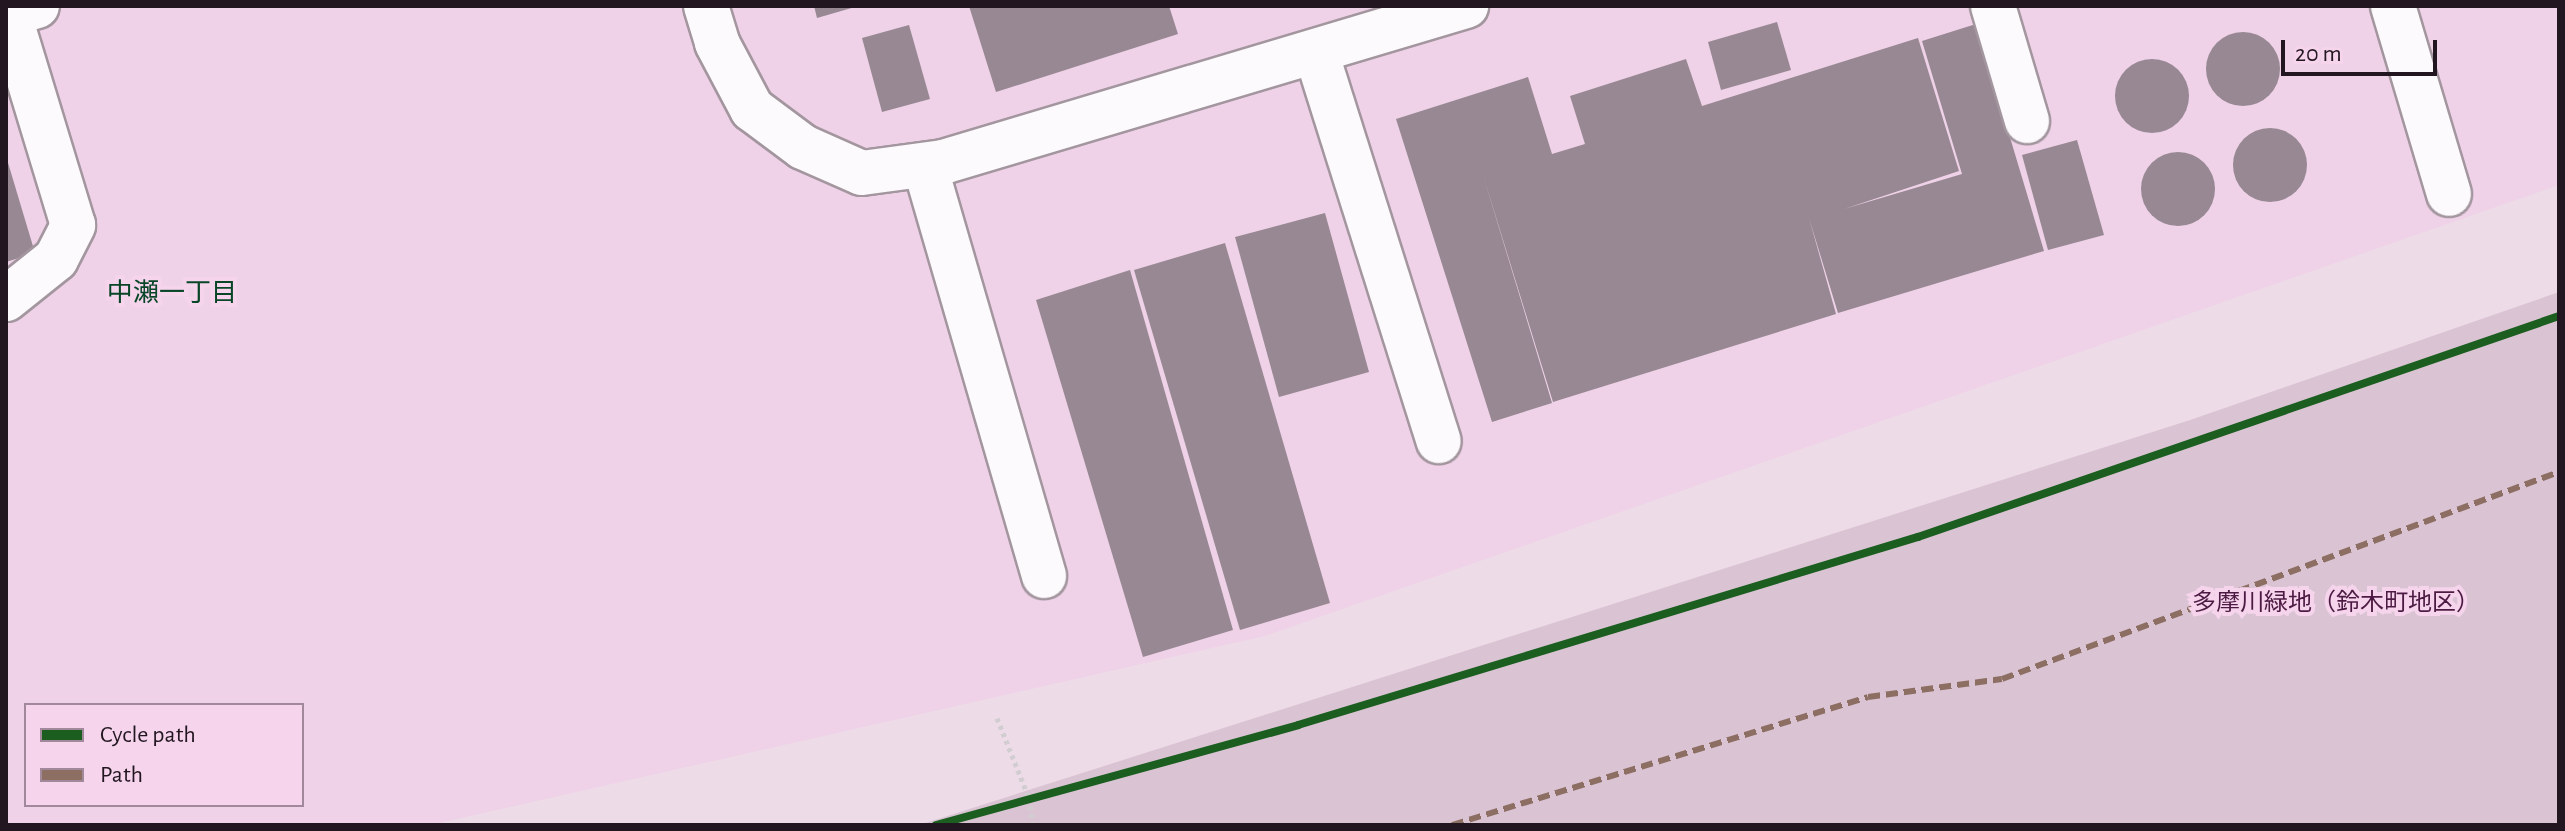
<!DOCTYPE html>
<meta charset="utf-8">
<style>
body{margin:0}
#map{position:relative;width:2565px;height:831px;overflow:hidden;background:#eddce8;font-family:"Alegreya Sans","Noto Sans JP",sans-serif}
div>[style]{position:absolute}
[style*='--x']{left:calc(var(--x)*1px);top:calc(var(--y)*1px);width:calc(var(--w)*1px);rotate:calc(var(--a)*1deg)}
.built>*{inset:0;background:#efd2e7}
.green>*{inset:0;background:#dac4d4}
.building>*{inset:0;background:#978893}
.round{border-radius:50%}
.path>*{height:5px;margin-top:-2.5px;transform-origin:0;background:repeating-linear-gradient(90deg,#d1cdd0 0 4px,transparent 0 8px)}
.roads{filter:drop-shadow(2px 0 #a3969f) drop-shadow(-2px 0 #a3969f) drop-shadow(0 2px #a3969f) drop-shadow(0 -2px #a3969f)}
.minor>*{height:44px;margin:-22px;padding:0 22px;transform-origin:22px;border-radius:22px;background:#fcfafc}
.quiet>*{height:6px;margin-top:-3px;transform-origin:0;background:repeating-linear-gradient(90deg,#8d6e63 0 12px,transparent 0 18px)}
.cycleway>*{height:8px;margin:-4px;padding:0 4px;transform-origin:4px;border-radius:4px;background:#1b5e20}
span{translate:-50% -50%;white-space:nowrap;text-align:center;line-height:1.15;-webkit-text-stroke:8px #f5d4ec;paint-order:stroke}
.park-label{font-size:24px;color:#4c1a42}
.neighbourhood-label{font-size:26px;color:#084627}
.frame{position:absolute;inset:0;border:8px solid #221720;pointer-events:none}
.legend{position:absolute;left:24px;top:703px;width:280px;height:104px;box-sizing:border-box;background:#f5d4ec;border:2px solid #a1889a;margin:0;padding:10px 14px;list-style:none;font-size:24px;color:#221720}
.legend li{display:flex;align-items:center;gap:16px;height:40px}
.legend b{width:40px;border:2px solid #a1889a}
.scale{position:absolute;left:2281px;top:40px;width:156px;height:36px;box-sizing:border-box;border:4px solid #221720;border-top:0;padding-left:10px;font-size:24px;line-height:28px;white-space:nowrap;color:#221720;-webkit-text-stroke:6px #f5d4ec;paint-order:stroke}
</style>
<div id="map">
<div class="built">
<div style="clip-path:polygon(evenodd,6px 6px,2559px 6px,2559px 185px,1265px 636px,431px 825px,6px 825px,6px 6px,26px 705px,302px 705px,302px 805px,26px 805px,26px 705px)"></div>
</div>
<div class="green">
<div style="clip-path:polygon(2559px 292px,2559px 825px,919px 825px,2190px 420px)"></div>
</div>
<div class="building">
<div style="clip-path:polygon(814px 6px,855px 6px,855px 7px,817px 18px)"></div>
<div style="clip-path:polygon(969px 6px,1169px 6px,1178px 34px,996px 92px)"></div>
<div style="clip-path:polygon(1777px 22px,1791px 70px,1721px 90px,1708px 42px)"></div>
<div style="clip-path:polygon(1976px 24px,2044px 251px,1838px 313px,1809px 218px,1836px 314px,1553px 402px,1483px 175px,1552px 403px,1492px 422px,1396px 119px,1528px 77px,1552px 154px,1585px 144px,1570px 96px,1686px 59px,1702px 106px,1918px 38px,1959px 171px,1844px 209px,1962px 174px,1922px 41px)"></div>
<div style="clip-path:polygon(909px 25px,930px 99px,882px 112px,862px 38px)"></div>
<div class="round" style="left:2206px;top:32px;width:74px;height:74px"></div>
<div class="round" style="left:2115px;top:59px;width:74px;height:74px"></div>
<div class="round" style="left:2233px;top:128px;width:74px;height:74px"></div>
<div style="clip-path:polygon(2077px 140px,2104px 235px,2048px 250px,2022px 155px)"></div>
<div class="round" style="left:2141px;top:152px;width:74px;height:74px"></div>
<div style="clip-path:polygon(6px 156px,35px 253px,6px 262px)"></div>
<div style="clip-path:polygon(1325px 213px,1369px 372px,1279px 397px,1235px 237px)"></div>
<div style="clip-path:polygon(1225px 243px,1330px 603px,1240px 630px,1134px 270px)"></div>
<div style="clip-path:polygon(1130px 270px,1233px 630px,1143px 657px,1036px 300px)"></div>
</div>
<div class="path">
<div style="--x:997;--y:718;--w:86;--a:68.2"></div>
<div style="--x:1029;--y:798;--w:27;--a:82"></div>
</div>
<div class="roads">
<div class="minor">
<div style="--x:706;--y:6;--w:39;--a:73"></div>
<div style="--x:717;--y:43;--w:75;--a:62.1"></div>
<div style="--x:752;--y:109;--w:64;--a:36.7"></div>
<div style="--x:803;--y:147;--w:64;--a:23.8"></div>
<div style="--x:862;--y:173;--w:82;--a:-7.7"></div>
<div style="--x:943;--y:162;--w:546;--a:-16.61"></div>
<div style="--x:1993;--y:6;--w:120;--a:73.5"></div>
<div style="--x:2393;--y:6;--w:196;--a:73.4"></div>
<div style="--x:1316;--y:52;--w:408;--a:72.5"></div>
<div style="--x:925;--y:166;--w:427;--a:73.8"></div>
<div style="--x:6;--y:299;--w:64;--a:-38.7"></div>
<div style="--x:56;--y:259;--w:38;--a:-63"></div>
<div style="--x:73;--y:225;--w:220;--a:-106.9"></div>
<div style="--x:9;--y:14;--w:29;--a:-16"></div>
</div>
</div>
<div class="quiet">
<div style="--x:1452;--y:825;--w:435;--a:-17.1"></div>
<div style="--x:1868;--y:697;--w:135;--a:-7.7"></div>
<div style="--x:2002;--y:679;--w:594;--a:-20.39"></div>
</div>
<div class="cycleway">
<div style="--x:936;--y:825;--w:376;--a:-15.4"></div>
<div style="--x:1298;--y:725;--w:648;--a:-16.87"></div>
<div style="--x:1918;--y:537;--w:678;--a:-19.02"></div>
</div>
<div class="park-label">
<span style="left:2336px;top:604px">多摩川緑地（鈴木町地区）</span>
</div>
<div class="neighbourhood-label">
<span style="left:172px;top:294px">中瀬一丁目</span>
</div>
<div class="frame"></div>
<ul class="legend">
<li><b style="height:10px;background:#1b5e20"></b>Cycle path</li>
<li><b style="height:10px;background:#8d6e63"></b>Path</li>
</ul>
<div class="scale">20 m</div>
</div>
